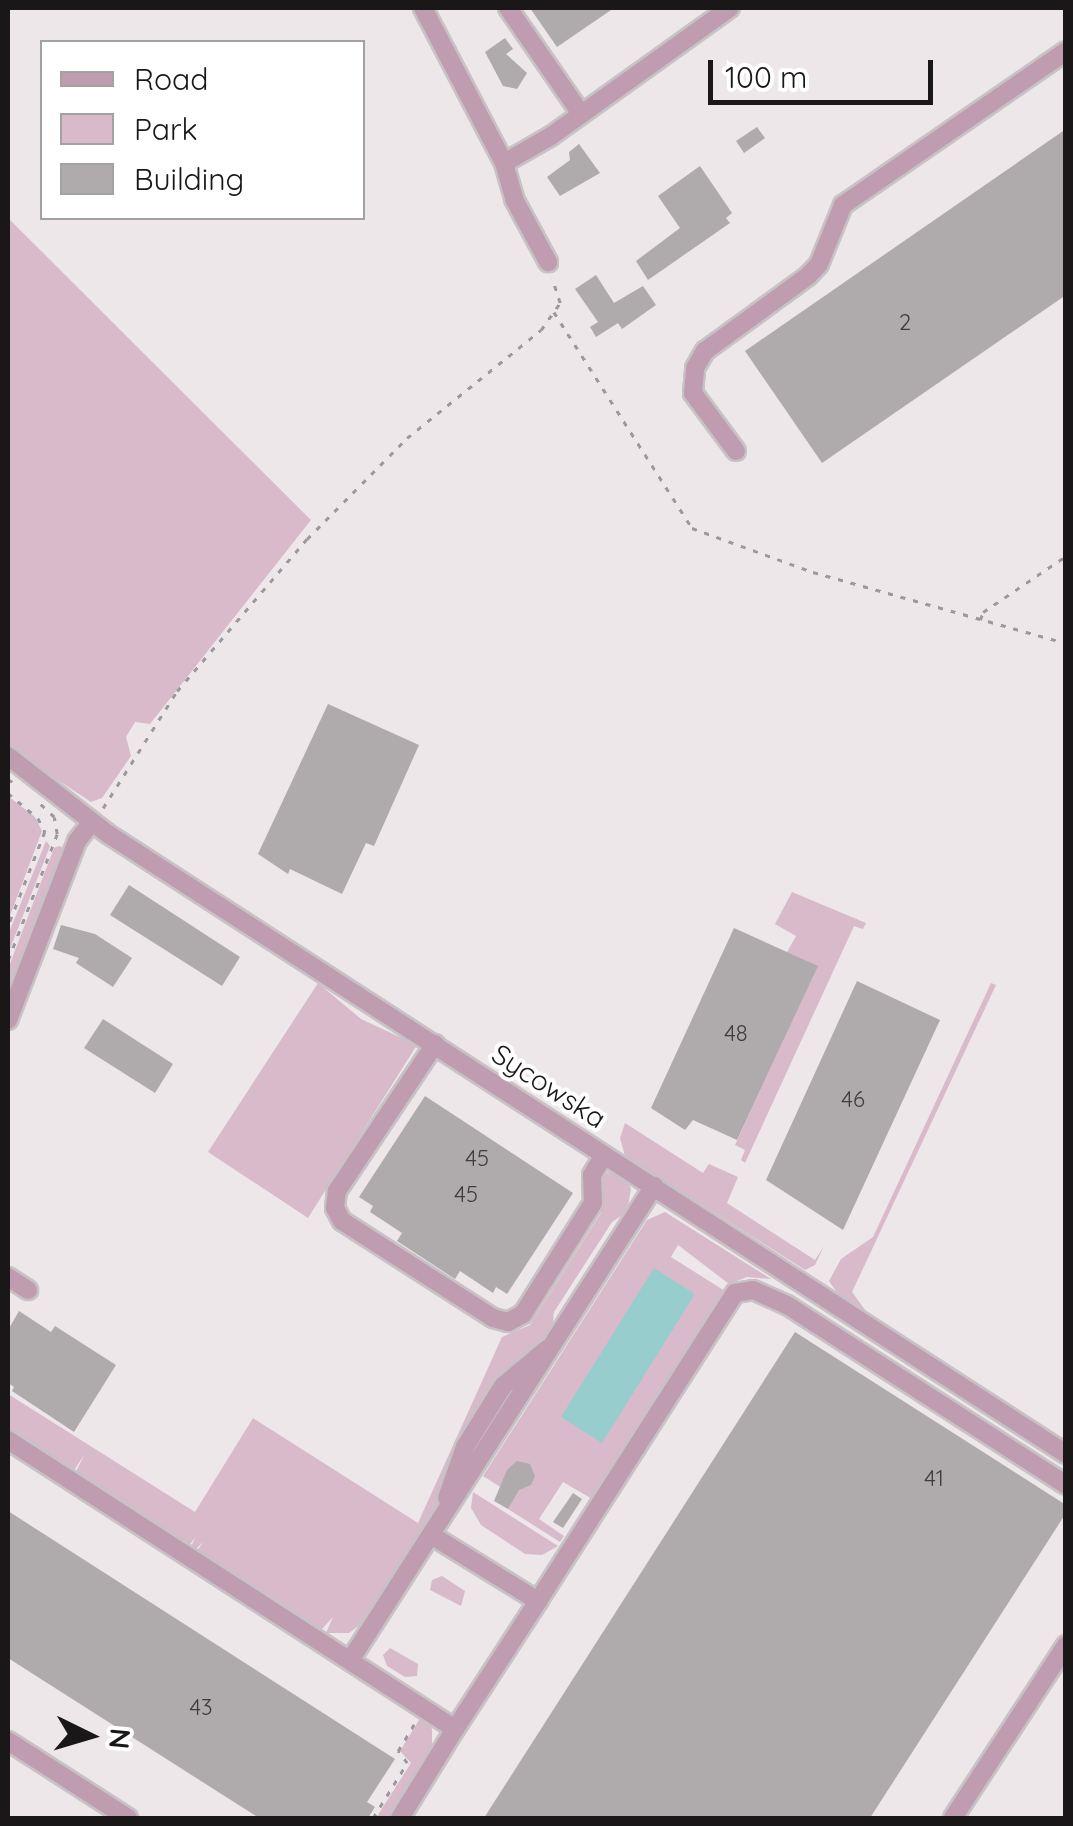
<!DOCTYPE html>
<style>
body{margin:0}
#map{position:relative;width:1073px;height:1826px;overflow:hidden;background:#ede7ea;font-family:Quicksand,sans-serif}
div>[style]{position:absolute}
[style*='--x']{left:calc(var(--x)*1px);top:calc(var(--y)*1px);width:calc(var(--w)*1px);rotate:calc(var(--a)*1deg)}
.green>*{inset:0;background:#d8bacb}
.water>*{inset:0;background:#98cdce}
.building>*{inset:0;background:#afaaac}
.path>*{height:2.5px;margin-top:-1.25px;transform-origin:0;background:repeating-linear-gradient(90deg,#9d989b 0 5px,transparent 0 13px)}
.roads{filter:drop-shadow(2px 0 #c7c2c4) drop-shadow(-2px 0 #c7c2c4) drop-shadow(0 2px #c7c2c4) drop-shadow(0 -2px #c7c2c4)}
.minor>*{height:18px;margin:-9px;padding:0 9px;transform-origin:9px;border-radius:9px;background:#c09cb1}
span{translate:-50% -50%;white-space:nowrap;text-align:center;line-height:1.15;-webkit-text-stroke:8px #fff;paint-order:stroke}
.number-label{font-size:22px;color:#3e3c3d}
.number-label span{-webkit-text-stroke-width:0}
.street-label{font-size:28px;color:#191718}
.frame{position:absolute;inset:0;border:10px solid #191718;pointer-events:none}
.legend{position:absolute;left:40px;top:40px;width:325px;height:180px;box-sizing:border-box;background:#fff;border:2px solid #a3a2a3;margin:0;padding:12px 18px;list-style:none;font-size:30px;color:#191718}
.legend li{display:flex;align-items:center;gap:20px;height:50px}
.legend b{width:50px;border:2px solid #a3a2a3}
.north{position:absolute;left:40px;top:1686px;width:100px;height:100px;-webkit-text-stroke:8px #fff;paint-order:stroke;rotate:95deg;font-size:28px;font-weight:700;line-height:40px;text-align:center;color:#191718}
.north::after{content:'';display:block;margin:auto;width:35px;height:45px;background:#191718;clip-path:polygon(50% 0,100% 100%,50% 72%,0 100%)}
.scale{position:absolute;left:708px;top:60px;width:225px;height:45px;box-sizing:border-box;border:5px solid #191718;border-top:0;padding-left:12px;font-size:30px;line-height:35px;white-space:nowrap;color:#191718;-webkit-text-stroke:8px #fff;paint-order:stroke}
</style>
<div id="map">
<div class="green">
<div style="clip-path:polygon(8px 218px,311px 520px,150px 724px,135px 722px,126px 737px,131px 756px,102px 798px,91px 802px,8px 747px)"></div>
<div style="clip-path:polygon(8px 796px,35px 817px,42px 831px,8px 921px)"></div>
<div style="clip-path:polygon(46px 841px,50px 846px,8px 954px,8px 935px)"></div>
<div style="clip-path:polygon(59px 846px,65px 848px,8px 990px,8px 969px,54px 848px)"></div>
<div style="clip-path:polygon(792px 892px,866px 923px,863px 929px,854px 926px,745px 1163px,741px 1160px,745px 1150px,735px 1145px,817px 967px,787px 952px,796px 936px,775px 924px)"></div>
<div style="clip-path:polygon(318px 983px,361px 1019px,417px 1045px,308px 1218px,208px 1152px)"></div>
<div style="clip-path:polygon(991px 983px,996px 985px,852px 1292px,868px 1314px,840px 1297px,829px 1281px,841px 1259px,873px 1237px)"></div>
<div style="clip-path:polygon(625px 1123px,703px 1173px,709px 1164px,738px 1177px,727px 1203px,815px 1260px,824px 1246px,815px 1265px,805px 1270px,625px 1156px,620px 1138px)"></div>
<div style="clip-path:polygon(610px 1171px,626px 1178px,631px 1189px,627px 1212px,612px 1222px,554px 1312px,552px 1330px,543px 1343px,509px 1369px,497px 1386px,452px 1459px,439px 1505px,365px 1621px,349px 1633px,326px 1633px,333px 1617px,321px 1630px,197px 1551px,203px 1542px,195px 1550px,191px 1547px,195px 1537px,189px 1546px,75px 1474px,84px 1455px,73px 1472px,8px 1430px,8px 1394px,195px 1512px,253px 1418px,418px 1523px,502px 1337px,530px 1325px,601px 1213px,599px 1179px)"></div>
<div style="clip-path:polygon(665px 1212px,771px 1279px,747px 1277px,729px 1284px,678px 1245px,671px 1257px,725px 1291px,594px 1500px,563px 1482px,539px 1519px,564px 1536px,560px 1542px,508px 1509px,515px 1496px,483px 1476px,647px 1220px)"></div>
<div style="clip-path:polygon(473px 1492px,558px 1546px,542px 1555px,525px 1554px,481px 1525px,471px 1508px)"></div>
<div style="clip-path:polygon(442px 1576px,465px 1591px,461px 1606px,430px 1590px,432px 1580px)"></div>
<div style="clip-path:polygon(390px 1648px,418px 1664px,417px 1676px,405px 1677px,387px 1666px,383px 1655px)"></div>
<div style="clip-path:polygon(422px 1715px,432px 1729px,432px 1751px,389px 1818px,376px 1818px,411px 1763px,400px 1751px)"></div>
</div>
<div class="water">
<div style="clip-path:polygon(654px 1268px,695px 1294px,602px 1443px,561px 1417px)"></div>
</div>
<div class="building">
<div style="clip-path:polygon(530px 8px,614px 8px,557px 47px)"></div>
<div style="clip-path:polygon(505px 38px,513px 49px,506px 54px,527px 73px,517px 89px,503px 86px,485px 52px)"></div>
<div style="clip-path:polygon(757px 127px,765px 138px,744px 153px,736px 141px)"></div>
<div style="clip-path:polygon(1066px 129px,1066px 295px,822px 463px,745px 351px)"></div>
<div style="clip-path:polygon(579px 144px,600px 173px,560px 196px,547px 177px,570px 160px,569px 152px)"></div>
<div style="clip-path:polygon(700px 166px,732px 213px,726px 218px,730px 223px,648px 280px,636px 261px,680px 228px,658px 196px)"></div>
<div style="clip-path:polygon(596px 275px,614px 303px,643px 286px,656px 305px,622px 329px,618px 323px,596px 337px,590px 327px,598px 322px,575px 289px)"></div>
<div style="clip-path:polygon(328px 704px,419px 745px,374px 846px,366px 843px,342px 894px,290px 869px,288px 874px,258px 854px)"></div>
<div style="clip-path:polygon(129px 885px,240px 957px,222px 986px,110px 915px)"></div>
<div style="clip-path:polygon(61px 925px,95px 934px,132px 958px,113px 987px,76px 963px,79px 958px,53px 949px)"></div>
<div style="clip-path:polygon(734px 928px,818px 966px,737px 1140px,693px 1120px,685px 1130px,651px 1108px)"></div>
<div style="clip-path:polygon(857px 981px,940px 1020px,843px 1230px,766px 1180px)"></div>
<div style="clip-path:polygon(103px 1019px,173px 1064px,155px 1093px,84px 1048px)"></div>
<div style="clip-path:polygon(425px 1096px,573px 1193px,507px 1294px,496px 1287px,493px 1293px,460px 1271px,455px 1279px,397px 1241px,402px 1233px,370px 1212px,373px 1206px,359px 1197px)"></div>
<div style="clip-path:polygon(19px 1311px,51px 1332px,55px 1326px,116px 1365px,74px 1432px,12px 1391px,14px 1387px,8px 1383px,8px 1330px)"></div>
<div style="clip-path:polygon(795px 1332px,1066px 1505px,1066px 1513px,870px 1818px,484px 1818px)"></div>
<div style="clip-path:polygon(517px 1461px,530px 1464px,535px 1476px,531px 1485px,519px 1490px,508px 1509px,494px 1501px,507px 1470px)"></div>
<div style="clip-path:polygon(573px 1493px,582px 1499px,563px 1528px,553px 1522px)"></div>
<div style="clip-path:polygon(8px 1511px,395px 1759px,367px 1802px,375px 1807px,368px 1818px,259px 1818px,8px 1658px)"></div>
</div>
<div class="path">
<div style="--x:554;--y:312;--w:256;--a:57.4"></div>
<div style="--x:692;--y:528;--w:129;--a:20"></div>
<div style="--x:813;--y:572;--w:263;--a:15.7"></div>
<div style="--x:980;--y:620;--w:9;--a:-69"></div>
<div style="--x:983;--y:612;--w:100;--a:-34"></div>
<div style="--x:8;--y:779;--w:11;--a:34"></div>
<div style="--x:8;--y:793;--w:39;--a:40"></div>
<div style="--x:38;--y:818;--w:16;--a:63"></div>
<div style="--x:45;--y:832;--w:102;--a:111.3"></div>
<div style="--x:103;--y:808;--w:138;--a:-57.7"></div>
<div style="--x:177;--y:691;--w:200;--a:-49.5"></div>
<div style="--x:307;--y:539;--w:142;--a:-45.3"></div>
<div style="--x:407;--y:438;--w:172;--a:-38.9"></div>
<div style="--x:541;--y:330;--w:33;--a:-55"></div>
<div style="--x:560;--y:303;--w:26;--a:-108"></div>
<div style="--x:8;--y:960;--w:135;--a:-68.7"></div>
<div style="--x:57;--y:834;--w:17;--a:-100"></div>
<div style="--x:54;--y:817;--w:21;--a:-137"></div>
<div style="--x:373;--y:1818;--w:65;--a:-58.3"></div>
<div style="--x:407;--y:1763;--w:15;--a:-127"></div>
<div style="--x:398;--y:1751;--w:31;--a:-59"></div>
</div>
<div class="roads">
<div class="minor">
<div style="--x:423;--y:8;--w:175;--a:62.4"></div>
<div style="--x:504;--y:163;--w:37;--a:74"></div>
<div style="--x:514;--y:199;--w:72;--a:61.6"></div>
<div style="--x:508;--y:8;--w:129;--a:55.4"></div>
<div style="--x:504;--y:163;--w:54;--a:-29.9"></div>
<div style="--x:551;--y:136;--w:220;--a:-35.6"></div>
<div style="--x:736;--y:451;--w:72;--a:-126.6"></div>
<div style="--x:693;--y:393;--w:25;--a:-85"></div>
<div style="--x:695;--y:368;--w:20;--a:-60"></div>
<div style="--x:705;--y:351;--w:127;--a:-36.1"></div>
<div style="--x:808;--y:276;--w:16;--a:-47"></div>
<div style="--x:819;--y:264;--w:64;--a:-67.9"></div>
<div style="--x:843;--y:205;--w:271;--a:-34.6"></div>
<div style="--x:8;--y:756;--w:127;--a:38"></div>
<div style="--x:108;--y:834;--w:1141;--a:32.91"></div>
<div style="--x:8;--y:1020;--w:192;--a:-68.9"></div>
<div style="--x:77;--y:841;--w:24;--a:-52"></div>
<div style="--x:435;--y:1044;--w:177;--a:123.7"></div>
<div style="--x:337;--y:1191;--w:17;--a:97"></div>
<div style="--x:335;--y:1208;--w:15;--a:62"></div>
<div style="--x:342;--y:1221;--w:179;--a:32.7"></div>
<div style="--x:493;--y:1318;--w:16;--a:15"></div>
<div style="--x:508;--y:1322;--w:17;--a:-28"></div>
<div style="--x:523;--y:1314;--w:131;--a:-57.8"></div>
<div style="--x:593;--y:1203;--w:28;--a:-92"></div>
<div style="--x:592;--y:1175;--w:23;--a:-59"></div>
<div style="--x:8;--y:1277;--w:24;--a:33"></div>
<div style="--x:8;--y:1440;--w:532;--a:32.88"></div>
<div style="--x:455;--y:1729;--w:105;--a:121.7"></div>
<div style="--x:447;--y:1498;--w:54;--a:-70.6"></div>
<div style="--x:465;--y:1447;--w:72;--a:-58.1"></div>
<div style="--x:503;--y:1386;--w:57;--a:-40.1"></div>
<div style="--x:431;--y:1535;--w:126;--a:31.7"></div>
<div style="--x:538;--y:1601;--w:366;--a:-57.4"></div>
<div style="--x:735;--y:1293;--w:18;--a:-9"></div>
<div style="--x:753;--y:1290;--w:37;--a:24"></div>
<div style="--x:787;--y:1305;--w:332;--a:32.8"></div>
<div style="--x:351;--y:1659;--w:562;--a:-57.36"></div>
<div style="--x:455;--y:1729;--w:153;--a:-57"></div>
<div style="--x:8;--y:1741;--w:143;--a:32.7"></div>
<div style="--x:953;--y:1818;--w:207;--a:-56.8"></div>
</div>
</div>
<div class="number-label">
<span style="left:905px;top:323px">2</span>
<span style="left:736px;top:1034px">48</span>
<span style="left:853px;top:1100px">46</span>
<span style="left:477px;top:1159px">45</span>
<span style="left:466px;top:1195px">45</span>
<span style="left:934px;top:1479px">41</span>
<span style="left:201px;top:1708px">43</span>
</div>
<div class="street-label">
<span style="left:549px;top:1086px;rotate:33deg">Sycowska</span>
</div>
<div class="frame"></div>
<ul class="legend">
<li><b style="height:12px;background:#c09cb1"></b>Road</li>
<li><b style="height:28px;background:#d8bacb"></b>Park</li>
<li><b style="height:28px;background:#afaaac"></b>Building</li>
</ul>
<div class="north">N</div>
<div class="scale">100 m</div>
</div>
